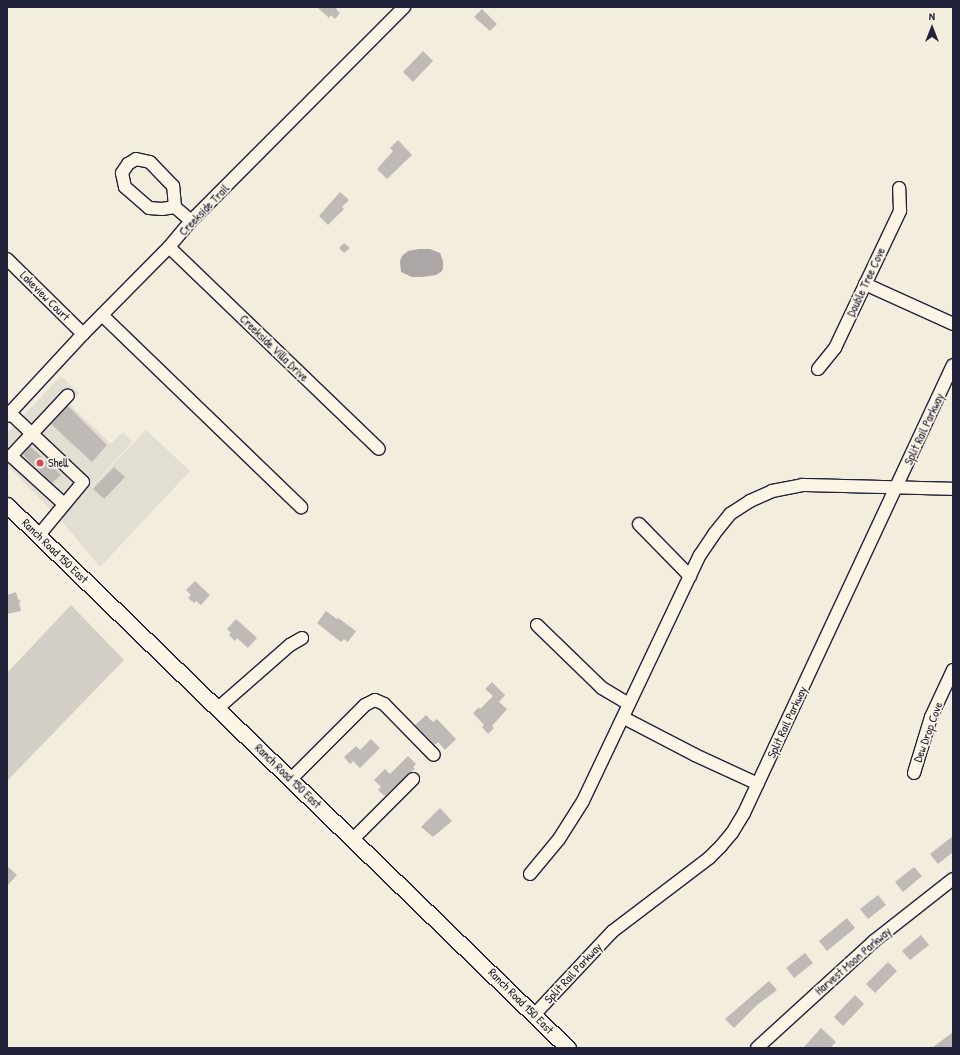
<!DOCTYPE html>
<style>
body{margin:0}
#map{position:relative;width:960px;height:1055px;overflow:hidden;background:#f3edde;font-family:"Patrick Hand",sans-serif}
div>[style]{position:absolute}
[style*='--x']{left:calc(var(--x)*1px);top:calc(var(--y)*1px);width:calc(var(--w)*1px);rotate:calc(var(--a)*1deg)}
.built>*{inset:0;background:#e3ded2}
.green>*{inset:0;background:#d4cfc6}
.water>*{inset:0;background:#aca7a6}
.building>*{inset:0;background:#bfbab6}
.roads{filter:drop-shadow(1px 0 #22223b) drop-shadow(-1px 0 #22223b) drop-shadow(0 1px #22223b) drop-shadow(0 -1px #22223b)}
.minor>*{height:12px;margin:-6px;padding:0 6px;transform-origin:6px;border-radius:6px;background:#fcf5e5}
.major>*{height:15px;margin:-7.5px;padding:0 7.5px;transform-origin:7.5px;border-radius:7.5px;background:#fcf5e5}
.dots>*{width:11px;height:11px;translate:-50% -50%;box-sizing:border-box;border:2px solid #fcf5e5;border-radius:50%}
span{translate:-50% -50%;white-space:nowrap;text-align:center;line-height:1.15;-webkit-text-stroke:3.5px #fcf5e5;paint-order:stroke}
.street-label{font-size:12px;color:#22223b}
.poi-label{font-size:12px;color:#22223b}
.left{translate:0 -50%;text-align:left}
.frame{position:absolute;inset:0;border:8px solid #22223b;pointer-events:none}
.north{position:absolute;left:912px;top:8px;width:40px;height:40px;-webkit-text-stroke:3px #fcf5e5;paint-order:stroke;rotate:0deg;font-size:11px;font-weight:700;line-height:16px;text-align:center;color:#22223b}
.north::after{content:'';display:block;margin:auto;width:14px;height:18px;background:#22223b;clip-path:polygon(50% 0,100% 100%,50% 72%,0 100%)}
</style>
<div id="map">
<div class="built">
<div style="clip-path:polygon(61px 376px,79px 393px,69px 404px,111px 444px,123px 432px,132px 442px,81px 498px,146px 430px,190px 471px,100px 567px,61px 520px,7px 465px,7px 433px)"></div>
</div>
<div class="green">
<div style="clip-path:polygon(71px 605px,124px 660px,7px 781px,7px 673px)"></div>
</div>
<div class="water">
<div style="clip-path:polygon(419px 249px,430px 249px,440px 253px,443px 261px,443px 269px,441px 272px,436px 275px,422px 277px,412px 277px,401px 272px,400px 261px,402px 256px,408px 251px)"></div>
</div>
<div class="building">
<div style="clip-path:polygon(317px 7px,338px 7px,336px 9px,340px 13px,335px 19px,331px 15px,329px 18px)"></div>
<div style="clip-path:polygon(482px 9px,497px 24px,490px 31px,474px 17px)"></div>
<div style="clip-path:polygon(423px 51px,433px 61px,413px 82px,403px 72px)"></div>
<div style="clip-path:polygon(398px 140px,412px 155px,387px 179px,377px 169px,393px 151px,390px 148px)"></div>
<div style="clip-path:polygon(340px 192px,349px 200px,342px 207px,344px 209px,328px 225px,319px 216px)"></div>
<div style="clip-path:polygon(344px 243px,350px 248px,344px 253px,339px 248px)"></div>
<div style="clip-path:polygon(68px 406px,107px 445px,92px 462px,51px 424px)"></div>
<div style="clip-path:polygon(30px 446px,61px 475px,52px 483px,23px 455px)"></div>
<div style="clip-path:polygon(114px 467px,125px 477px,104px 499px,93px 489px)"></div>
<div style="clip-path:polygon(195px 581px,210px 595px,201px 605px,196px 601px,194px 603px,188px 598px,191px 595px,186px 590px)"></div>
<div style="clip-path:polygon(16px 592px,18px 599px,21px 601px,19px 603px,21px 611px,7px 614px,7px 595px)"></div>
<div style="clip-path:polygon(326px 611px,337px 619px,338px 618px,341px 620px,356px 631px,348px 642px,344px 639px,341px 642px,317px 623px)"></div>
<div style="clip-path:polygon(236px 619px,257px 638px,248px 648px,237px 638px,235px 641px,229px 635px,231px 633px,227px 629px)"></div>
<div style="clip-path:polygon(492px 682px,505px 695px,499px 702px,507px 709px,492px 726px,494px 728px,488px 734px,482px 727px,484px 725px,473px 713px,479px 707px,480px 709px,493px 696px,485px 689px)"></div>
<div style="clip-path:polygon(426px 715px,433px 722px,437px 719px,456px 739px,445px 750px,438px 742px,435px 745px,415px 725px)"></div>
<div style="clip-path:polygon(371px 739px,380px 748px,360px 768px,353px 761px,350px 764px,344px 757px,356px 746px,360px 750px)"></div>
<div style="clip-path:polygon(408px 756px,416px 764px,413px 767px,415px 769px,408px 774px,385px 796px,378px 790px,381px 787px,374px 780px,385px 769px,390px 774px)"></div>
<div style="clip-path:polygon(440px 808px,452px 821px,433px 837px,421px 827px)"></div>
<div style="clip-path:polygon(953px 836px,953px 852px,938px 864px,930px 854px)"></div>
<div style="clip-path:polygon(7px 866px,17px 875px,7px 886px)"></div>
<div style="clip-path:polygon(914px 867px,922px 876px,903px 892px,895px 882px)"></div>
<div style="clip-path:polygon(878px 895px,886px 905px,868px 919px,860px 909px)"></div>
<div style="clip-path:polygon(847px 918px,855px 928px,827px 951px,819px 941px)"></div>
<div style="clip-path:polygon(921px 935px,929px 945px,910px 960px,902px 951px)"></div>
<div style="clip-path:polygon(805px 953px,813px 963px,794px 978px,786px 968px)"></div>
<div style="clip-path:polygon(888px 962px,897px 971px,875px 993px,866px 984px)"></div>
<div style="clip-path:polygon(769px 981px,777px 990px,757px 1005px,734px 1028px,725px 1019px)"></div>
<div style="clip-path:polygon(855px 995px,864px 1004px,843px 1026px,834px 1017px)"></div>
<div style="clip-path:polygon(821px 1028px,836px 1042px,830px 1048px,803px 1048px)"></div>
<div style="clip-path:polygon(953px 1032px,953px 1048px,932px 1048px)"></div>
</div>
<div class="roads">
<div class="minor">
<div style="--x:175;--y:207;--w:21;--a:-95"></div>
<div style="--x:173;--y:186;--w:33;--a:-134"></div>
<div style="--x:150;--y:162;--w:14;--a:-168"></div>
<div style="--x:136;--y:159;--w:9;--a:148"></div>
<div style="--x:128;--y:164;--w:11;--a:124"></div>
<div style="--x:122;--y:173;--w:14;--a:78"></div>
<div style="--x:125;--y:187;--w:32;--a:41"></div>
<div style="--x:149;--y:208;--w:13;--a:4"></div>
<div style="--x:162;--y:209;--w:13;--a:-9"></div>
<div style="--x:175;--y:207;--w:21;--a:41"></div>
<div style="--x:169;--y:247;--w:291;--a:43.9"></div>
<div style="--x:7;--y:259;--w:107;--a:44.6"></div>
<div style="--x:865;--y:284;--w:97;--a:24.4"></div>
<div style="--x:102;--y:315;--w:277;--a:44"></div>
<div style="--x:818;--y:369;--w:27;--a:-51"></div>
<div style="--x:835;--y:348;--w:152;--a:-64.6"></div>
<div style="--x:900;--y:211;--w:23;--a:-92"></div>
<div style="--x:10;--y:413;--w:100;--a:43.4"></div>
<div style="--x:83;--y:482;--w:69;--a:129.7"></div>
<div style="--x:7;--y:416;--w:112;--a:-47.2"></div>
<div style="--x:83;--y:334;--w:122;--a:-45.3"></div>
<div style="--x:169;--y:247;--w:34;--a:-50"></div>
<div style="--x:191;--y:221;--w:302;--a:-45.1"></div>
<div style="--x:64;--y:504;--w:72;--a:-137.8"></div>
<div style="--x:11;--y:456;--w:83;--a:-46.9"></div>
<div style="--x:639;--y:524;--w:73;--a:45.6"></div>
<div style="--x:537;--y:625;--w:91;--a:44.1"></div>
<div style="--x:602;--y:688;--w:31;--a:31"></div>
<div style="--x:218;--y:708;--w:96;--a:-41.2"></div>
<div style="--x:290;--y:645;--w:14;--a:-30"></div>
<div style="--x:624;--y:718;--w:80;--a:27.5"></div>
<div style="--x:695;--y:755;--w:69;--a:24.7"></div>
<div style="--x:914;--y:773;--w:59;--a:-73.1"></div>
<div style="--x:931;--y:717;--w:52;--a:-64.9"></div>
<div style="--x:291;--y:779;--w:105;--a:-45"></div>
<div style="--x:365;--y:705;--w:11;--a:-27"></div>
<div style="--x:375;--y:700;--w:10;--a:24"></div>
<div style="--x:384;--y:704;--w:71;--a:45.6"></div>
<div style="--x:353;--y:839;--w:85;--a:-45"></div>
<div style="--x:530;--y:874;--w:45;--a:-50.4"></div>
<div style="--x:559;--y:839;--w:45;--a:-57.7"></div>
<div style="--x:583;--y:801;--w:272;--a:-64.6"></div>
<div style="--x:700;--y:555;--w:25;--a:-56"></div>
<div style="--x:714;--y:534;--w:26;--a:-51"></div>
<div style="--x:730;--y:514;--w:24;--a:-33"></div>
<div style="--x:750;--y:501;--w:24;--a:-24"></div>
<div style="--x:772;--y:491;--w:31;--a:-11"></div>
<div style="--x:802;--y:485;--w:151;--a:1.5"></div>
<div style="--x:534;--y:1015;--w:115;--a:-46.8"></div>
<div style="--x:613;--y:931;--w:121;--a:-37.2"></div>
<div style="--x:709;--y:858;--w:17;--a:-45"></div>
<div style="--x:721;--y:846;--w:17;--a:-50"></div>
<div style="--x:732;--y:833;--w:23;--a:-59"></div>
<div style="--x:744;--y:813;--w:494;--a:-65"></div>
<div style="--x:757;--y:1048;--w:159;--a:-42.4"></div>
<div style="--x:874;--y:941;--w:100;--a:-38.1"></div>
</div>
<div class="major">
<div style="--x:7;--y:505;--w:781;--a:44.07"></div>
</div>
</div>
<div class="dots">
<div style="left:40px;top:463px;background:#d1495b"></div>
</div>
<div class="street-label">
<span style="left:204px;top:210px;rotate:-46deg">Creekside Trail</span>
<span style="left:866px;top:282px;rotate:-65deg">Double Tree Cove</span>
<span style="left:45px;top:296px;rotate:45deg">Lakeview Court</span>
<span style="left:274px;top:348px;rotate:44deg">Creekside Villa Drive</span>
<span style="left:924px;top:429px;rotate:-65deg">Split Rail Parkway</span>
<span style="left:55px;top:551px;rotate:44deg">Ranch Road 150 East</span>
<span style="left:787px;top:722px;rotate:-65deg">Split Rail Parkway</span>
<span style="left:928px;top:732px;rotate:-70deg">Dew Drop Cove</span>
<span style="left:288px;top:776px;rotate:44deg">Ranch Road 150 East</span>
<span style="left:853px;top:961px;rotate:-41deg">Harvest Moon Parkway</span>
<span style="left:573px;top:973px;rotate:-47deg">Split Rail Parkway</span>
<span style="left:521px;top:1001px;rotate:45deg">Ranch Road 150 East</span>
</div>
<div class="poi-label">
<span class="left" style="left:48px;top:463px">Shell</span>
</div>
<div class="frame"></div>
<div class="north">N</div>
</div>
